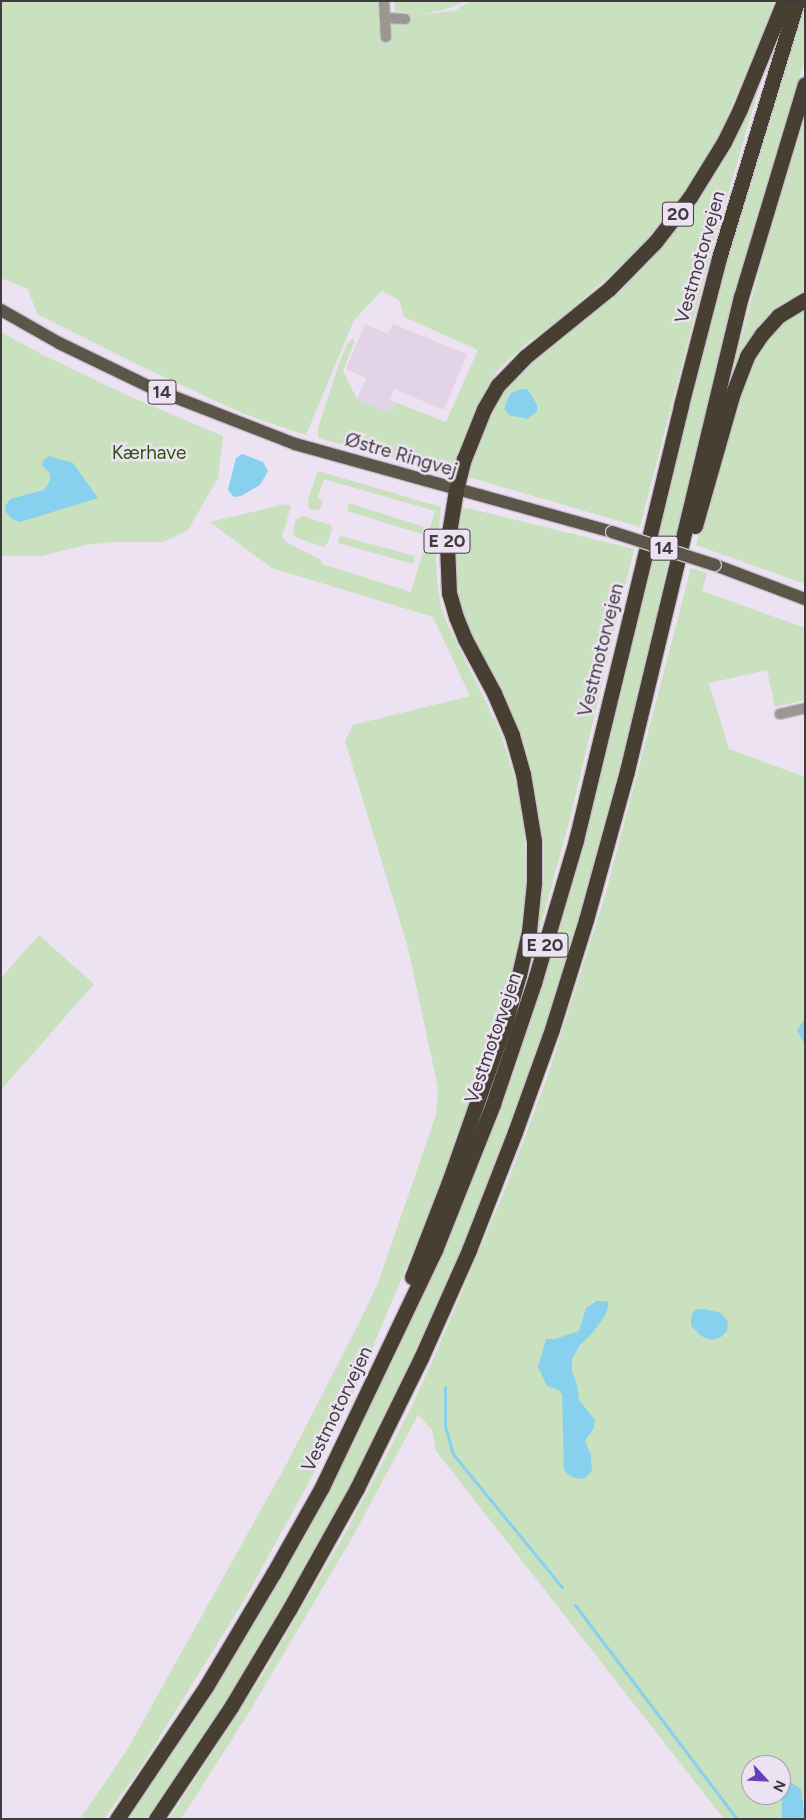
<!DOCTYPE html>
<meta charset="utf-8">
<style>
body{margin:0}
#map{position:relative;width:806px;height:1820px;overflow:hidden;background:#ece2f1;font-family:Figtree,sans-serif}
div>[style]{position:absolute}
[style*='--x']{left:calc(var(--x)*1px);top:calc(var(--y)*1px);width:calc(var(--w)*1px);rotate:calc(var(--a)*1deg)}
.industrial>*{inset:0;background:#e2d3e6}
.green>*{inset:0;background:#c9e1be}
.water>*{inset:0;background:#87d0ee}
.stream>*{height:3px;margin:-1.5px;padding:0 1.5px;transform-origin:1.5px;border-radius:1.5px;background:#87d0ee}
.roads{filter:drop-shadow(1px 0 #c9c1ce) drop-shadow(-1px 0 #c9c1ce) drop-shadow(0 1px #c9c1ce) drop-shadow(0 -1px #c9c1ce)}
.street>*{height:10px;margin:-5px;padding:0 5px;transform-origin:5px;border-radius:5px;background:#9a9690}
.primary>*{height:12px;margin:-6px;padding:0 6px;transform-origin:6px;border-radius:6px;background:#5c564a}
.highway>*{height:15px;margin:-7.5px;padding:0 7.5px;transform-origin:7.5px;border-radius:7.5px;background:#463f32}
.bridges{filter:drop-shadow(1px 0 #c9c1ce) drop-shadow(-1px 0 #c9c1ce) drop-shadow(0 1px #c9c1ce) drop-shadow(0 -1px #c9c1ce)}
.primary-bridge>*{height:12px;margin:-6px;padding:0 6px;transform-origin:6px;border-radius:6px;background:#5c564a}
span{translate:-50% -50%;white-space:nowrap;text-align:center;line-height:1.15;-webkit-text-stroke:5px #ece2f1;paint-order:stroke}
.shield-label span{padding:1px 4px;background:#ece2f1;border:1px solid;border-radius:4px;-webkit-text-stroke-width:0}
.shield-label{font-size:18px;color:#3f3b41;font-weight:700}
.street-label{font-size:19px;color:#3f3b41}
.park-label{font-size:19px;color:#2a5609}
.frame{position:absolute;inset:0;border:2px solid #3f3b41;pointer-events:none}
.north{position:absolute;left:741px;top:1755px;width:50px;height:50px;box-sizing:border-box;background:#ece2f1;border:1px solid #a79fab;border-radius:50%;rotate:115deg;font-size:14px;font-weight:700;line-height:20px;text-align:center;color:#3f3b41}
.north::after{content:'';display:block;margin:auto;width:18px;height:22px;background:#673eb6;clip-path:polygon(50% 0,100% 100%,50% 72%,0 100%)}
</style>
<div id="map">
<div class="industrial">
<div style="clip-path:polygon(365px 324px,388px 334px,393px 324px,467px 354px,444px 410px,394px 389px,390px 400px,395px 402px,392px 411px,386px 408px,385px 411px,357px 399px,366px 378px,346px 369px)"></div>
</div>
<div class="green">
<div style="clip-path:polygon(1px 1px,379px 1px,390px 29px,395px 23px,418px 15px,454px 11px,471px 1px,776px 1px,720px 133px,696px 177px,673px 209px,645px 243px,615px 271px,556px 323px,527px 343px,498px 370px,485px 390px,465px 435px,459px 457px,454px 463px,440px 471px,318px 438px,318px 428px,339px 364px,348px 343px,353px 338px,354px 342px,343px 371px,357px 399px,385px 411px,386px 408px,392px 411px,395px 402px,446px 422px,478px 350px,404px 317px,399px 300px,382px 291px,354px 320px,306px 435px,244px 414px,134px 363px,37px 314px,28px 289px,1px 278px)"></div>
<div style="clip-path:polygon(394px 1px,465px 1px,444px 10px,405px 18px,405px 12px,395px 11px)"></div>
<div style="clip-path:polygon(805px 1px,805px 59px,766px 186px,728px 320px,674px 540px,656px 534px,694px 378px,768px 114px)"></div>
<div style="clip-path:polygon(762px 67px,765px 68px,713px 245px,640px 527px,468px 477px,482px 425px,498px 395px,513px 376px,653px 253px)"></div>
<div style="clip-path:polygon(805px 116px,805px 294px,787px 303px,723px 406px,769px 234px)"></div>
<div style="clip-path:polygon(805px 307px,805px 584px,696px 545px,740px 391px,751px 365px,762px 344px,777px 327px,794px 312px)"></div>
<div style="clip-path:polygon(1px 332px,43px 355px,133px 398px,223px 436px,218px 478px,188px 530px,164px 542px,114px 542px,85px 545px,42px 556px,1px 556px)"></div>
<div style="clip-path:polygon(318px 471px,441px 507px,436px 557px,437px 583px,441px 606px,448px 625px,500px 731px,522px 802px,527px 875px,521px 927px,513px 970px,500px 1011px,440px 1187px,356px 1387px,314px 1473px,245px 1599px,141px 1767px,104px 1819px,80px 1819px,127px 1750px,287px 1463px,360px 1321px,378px 1283px,436px 1115px,438px 1089px,434px 1069px,408px 948px,345px 741px,353px 725px,470px 696px,433px 617px,272px 568px,210px 522px,285px 504px,291px 506px,282px 536px,286px 542px,320px 559px,322px 564px,411px 592px,435px 511px,324px 479px,318px 497px,323px 501px,319px 510px,309px 509px,308px 499px)"></div>
<div style="clip-path:polygon(349px 503px,424px 527px,422px 534px,347px 511px)"></div>
<div style="clip-path:polygon(467px 508px,634px 549px,569px 823px,531px 961px,526px 960px,534px 807px,459px 616px,450px 570px,460px 509px)"></div>
<div style="clip-path:polygon(302px 516px,331px 525px,332px 529px,328px 542px,324px 547px,297px 538px,293px 534px,295px 521px)"></div>
<div style="clip-path:polygon(340px 536px,415px 556px,413px 564px,338px 543px)"></div>
<div style="clip-path:polygon(652px 555px,669px 560px,621px 764px,587px 892px,553px 1003px,521px 1100px,487px 1191px,436px 1309px,394px 1399px,351px 1486px,295px 1587px,222px 1708px,146px 1819px,124px 1819px,278px 1579px,335px 1478px,378px 1391px,469px 1185px,537px 996px,570px 887px)"></div>
<div style="clip-path:polygon(evenodd,691px 568px,707px 573px,702px 591px,805px 628px,805px 700px,775px 707px,767px 670px,709px 683px,729px 749px,805px 777px,805px 1819px,724px 1819px,436px 1451px,432px 1430px,418px 1415px,352px 1538px,248px 1714px,181px 1819px,169px 1819px,263px 1674px,347px 1530px,410px 1410px,435px 1355px,506px 1187px,547px 1078px,605px 896px,691px 568px,751px 1765px,781px 1765px,781px 1795px,751px 1795px,751px 1765px)"></div>
<div style="clip-path:polygon(39px 935px,94px 984px,1px 1090px,1px 978px)"></div>
</div>
<div class="water">
<div style="clip-path:polygon(521px 389px,528px 390px,537px 405px,537px 412px,527px 419px,509px 415px,504px 409px,510px 394px)"></div>
<div style="clip-path:polygon(242px 454px,263px 462px,268px 471px,260px 485px,241px 496px,234px 497px,228px 490px,236px 458px)"></div>
<div style="clip-path:polygon(49px 456px,73px 463px,98px 498px,20px 522px,12px 519px,6px 512px,5px 506px,10px 499px,44px 490px,50px 481px,50px 474px,42px 465px,43px 461px)"></div>
<div style="clip-path:polygon(805px 1019px,805px 1045px,797px 1030px)"></div>
<div style="clip-path:polygon(597px 1301px,606px 1301px,609px 1303px,606px 1314px,594px 1331px,580px 1345px,572px 1359px,572px 1371px,577px 1384px,579px 1400px,595px 1420px,594px 1428px,585px 1441px,591px 1455px,592px 1471px,585px 1478px,579px 1479px,570px 1476px,564px 1470px,562px 1395px,559px 1390px,547px 1386px,538px 1367px,546px 1339px,555px 1339px,579px 1331px,586px 1308px)"></div>
<div style="clip-path:polygon(705px 1309px,721px 1313px,728px 1322px,727px 1331px,721px 1337px,712px 1340px,701px 1336px,691px 1326px,691px 1317px,695px 1310px)"></div>
<div style="clip-path:polygon(781px 1775px,801px 1789px,805px 1819px,782px 1818px)"></div>
</div>
<div class="stream">
<div style="--x:445;--y:1387;--w:39;--a:90"></div>
<div style="--x:445;--y:1426;--w:29;--a:74"></div>
<div style="--x:453;--y:1454;--w:172;--a:50.7"></div>
<div style="--x:575;--y:1605;--w:268;--a:52.9"></div>
</div>
<div class="roads">
<div class="street">
<div style="--x:384;--y:1;--w:36;--a:87"></div>
<div style="--x:385;--y:18;--w:20;--a:3"></div>
<div style="--x:780;--y:714;--w:26;--a:-13"></div>
</div>
<div class="primary">
<div style="--x:1;--y:310;--w:67;--a:29.6"></div>
<div style="--x:59;--y:343;--w:106;--a:25.8"></div>
<div style="--x:154;--y:389;--w:151;--a:21.3"></div>
<div style="--x:295;--y:444;--w:329;--a:15.5"></div>
<div style="--x:715;--y:565;--w:96;--a:20.7"></div>
</div>
<div class="highway">
<div style="--x:695;--y:526;--w:138;--a:-74.1"></div>
<div style="--x:733;--y:393;--w:40;--a:-69"></div>
<div style="--x:747;--y:356;--w:27;--a:-56"></div>
<div style="--x:762;--y:334;--w:24;--a:-48"></div>
<div style="--x:778;--y:316;--w:31;--a:-31"></div>
<div style="--x:412;--y:1277;--w:105;--a:-68.8"></div>
<div style="--x:450;--y:1179;--w:165;--a:-70.6"></div>
<div style="--x:505;--y:1023;--w:50;--a:-73.7"></div>
<div style="--x:519;--y:975;--w:45;--a:-77.2"></div>
<div style="--x:529;--y:931;--w:48;--a:-84.1"></div>
<div style="--x:534;--y:883;--w:42;--a:-90"></div>
<div style="--x:534;--y:841;--w:68;--a:-99.3"></div>
<div style="--x:523;--y:774;--w:41;--a:-105.8"></div>
<div style="--x:512;--y:735;--w:46;--a:-113.2"></div>
<div style="--x:494;--y:693;--w:61;--a:-118.2"></div>
<div style="--x:465;--y:639;--w:24;--a:-112"></div>
<div style="--x:456;--y:617;--w:25;--a:-106"></div>
<div style="--x:449;--y:593;--w:48;--a:-92.4"></div>
<div style="--x:447;--y:545;--w:56;--a:-80.7"></div>
<div style="--x:456;--y:490;--w:32;--a:-76"></div>
<div style="--x:464;--y:459;--w:54;--a:-68.2"></div>
<div style="--x:484;--y:409;--w:28;--a:-60"></div>
<div style="--x:498;--y:385;--w:39;--a:-46"></div>
<div style="--x:525;--y:357;--w:108;--a:-39"></div>
<div style="--x:609;--y:289;--w:67;--a:-45.6"></div>
<div style="--x:656;--y:241;--w:56;--a:-52.3"></div>
<div style="--x:690;--y:197;--w:65;--a:-58.3"></div>
<div style="--x:724;--y:142;--w:37;--a:-64"></div>
<div style="--x:740;--y:109;--w:117;--a:-67.8"></div>
<div style="--x:117;--y:1819;--w:161;--a:-56.1"></div>
<div style="--x:207;--y:1685;--w:129;--a:-59.3"></div>
<div style="--x:273;--y:1574;--w:100;--a:-60.6"></div>
<div style="--x:322;--y:1487;--w:263;--a:-64.5"></div>
<div style="--x:435;--y:1250;--w:157;--a:-68.3"></div>
<div style="--x:493;--y:1104;--w:128;--a:-71.3"></div>
<div style="--x:534;--y:983;--w:149;--a:-73.6"></div>
<div style="--x:576;--y:840;--w:447;--a:-76.4"></div>
<div style="--x:681;--y:405;--w:152;--a:-75.5"></div>
<div style="--x:719;--y:258;--w:269;--a:-73.1"></div>
<div style="--x:156;--y:1819;--w:135;--a:-56.2"></div>
<div style="--x:231;--y:1707;--w:115;--a:-59.2"></div>
<div style="--x:290;--y:1608;--w:137;--a:-60.8"></div>
<div style="--x:357;--y:1488;--w:145;--a:-63.8"></div>
<div style="--x:421;--y:1358;--w:118;--a:-66"></div>
<div style="--x:469;--y:1250;--w:127;--a:-68.7"></div>
<div style="--x:515;--y:1132;--w:109;--a:-70.2"></div>
<div style="--x:552;--y:1029;--w:114;--a:-72.7"></div>
<div style="--x:586;--y:920;--w:155;--a:-74.6"></div>
<div style="--x:627;--y:771;--w:488;--a:-76.5"></div>
<div style="--x:741;--y:297;--w:222;--a:-73.3"></div>
</div>
</div>
<div class="bridges">
<div class="primary-bridge">
<div style="--x:612;--y:532;--w:108;--a:17.8"></div>
</div>
</div>
<div class="shield-label">
<span style="left:678px;top:214px">20</span>
<span style="left:162px;top:392px">14</span>
<span style="left:447px;top:541px">E 20</span>
<span style="left:664px;top:548px">14</span>
<span style="left:545px;top:945px">E 20</span>
</div>
<div class="street-label">
<span style="left:700px;top:257px;rotate:-74deg">Vestmotorvejen</span>
<span style="left:401px;top:455px;rotate:16deg">Østre Ringvej</span>
<span style="left:601px;top:650px;rotate:-76deg">Vestmotorvejen</span>
<span style="left:493px;top:1038px;rotate:-71deg">Vestmotorvejen</span>
<span style="left:337px;top:1409px;rotate:-64deg">Vestmotorvejen</span>
</div>
<div class="park-label">
<span style="left:149px;top:453px">Kærhave</span>
</div>
<div class="frame"></div>
<div class="north">N</div>
</div>
